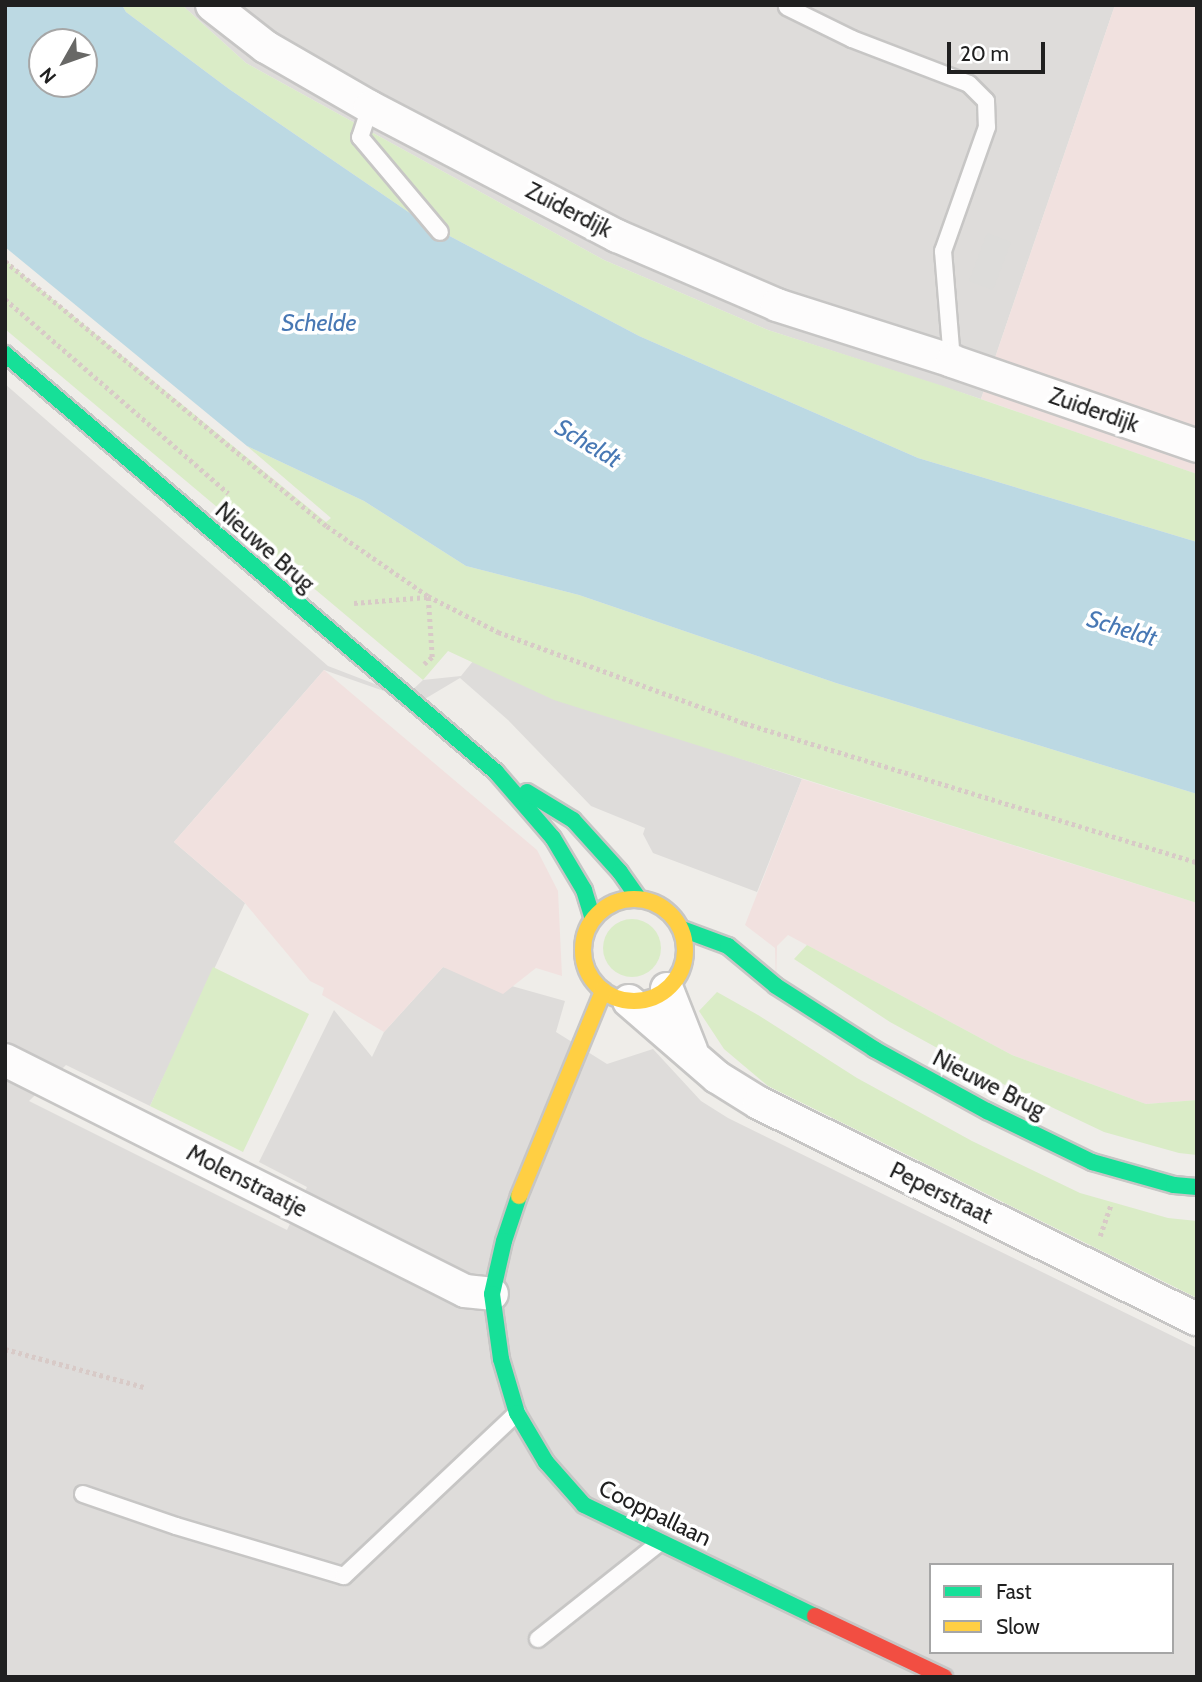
<!DOCTYPE html>
<style>
body{margin:0}
#map{position:relative;width:1202px;height:1682px;overflow:hidden;background:#efede9;font-family:Cabin,sans-serif}
div>[style]{position:absolute}
[style*='--x']{left:calc(var(--x)*1px);top:calc(var(--y)*1px);width:calc(var(--w)*1px);rotate:calc(var(--a)*1deg)}
.residential>*{inset:0;background:#dedcda}
.commercial>*{inset:0;background:#f1e1df}
.religious>*{inset:0;background:#dddcda}
.grass>*{inset:0;background:#daecc7}
.round{border-radius:50%}
.water>*{inset:0;background:#bcd9e3}
.path>*{height:4.5px;margin-top:-2.25px;transform-origin:0;background:repeating-linear-gradient(90deg,#d8cac7 0 3.5px,transparent 0 7px)}
.roads{filter:drop-shadow(2px 0 #c7c6c5) drop-shadow(-2px 0 #c7c6c5) drop-shadow(0 2px #c7c6c5) drop-shadow(0 -2px #c7c6c5)}
.lane>*{height:16px;margin:-8px;padding:0 8px;transform-origin:8px;border-radius:8px;background:#fdfcfc}
.street>*{height:32px;margin:-16px;padding:0 16px;transform-origin:16px;border-radius:16px;background:#fdfcfc}
.fast>*{height:16px;margin:-8px;padding:0 8px;transform-origin:8px;border-radius:8px;background:#16e098}
.slow>*{height:16px;margin:-8px;padding:0 8px;transform-origin:8px;border-radius:8px;background:#ffcf43}
.slow>.ring{margin:-8px;padding:0;box-sizing:content-box;background:none;border:16px solid #ffcf43;border-radius:50%}
.jam>*{height:16px;margin:-8px;padding:0 8px;transform-origin:8px;border-radius:8px;background:#f24e42}
span{translate:-50% -50%;white-space:nowrap;text-align:center;line-height:1.15;-webkit-text-stroke:7px #fff;paint-order:stroke}
.street-label{font-size:23px;color:#202020}
.water-label{font-size:24px;color:#4878b4;font-style:italic}
.frame{position:absolute;inset:0;border:7px solid #202020;pointer-events:none}
.legend{position:absolute;left:929px;top:1563px;width:245px;height:91px;box-sizing:border-box;background:#fff;border:2px solid #a6a6a6;margin:0;padding:9px 12px;list-style:none;font-size:21px;color:#202020}
.legend li{display:flex;align-items:center;gap:14px;height:35px}
.legend b{width:35px;border:2px solid #a6a6a6}
.north{position:absolute;left:28px;top:28px;width:70px;height:70px;box-sizing:border-box;background:#fff;border:2px solid #a6a6a6;border-radius:50%;rotate:230deg;font-size:19px;font-weight:700;line-height:28px;text-align:center;color:#202020}
.north::after{content:'';display:block;margin:auto;width:24px;height:32px;background:#686866;clip-path:polygon(50% 0,100% 100%,50% 72%,0 100%)}
.scale{position:absolute;left:947px;top:42px;width:98px;height:32px;box-sizing:border-box;border:4px solid #202020;border-top:0;padding-left:9px;font-size:21px;line-height:24px;white-space:nowrap;color:#202020;-webkit-text-stroke:5px #fff;paint-order:stroke}
</style>
<div id="map">
<div class="residential">
<div style="clip-path:polygon(182px 5px,1115px 5px,981px 399px,768px 330px,604px 260px,246px 63px)"></div>
<div style="clip-path:polygon(evenodd,5px 384px,328px 666px,406px 696px,423px 680px,461px 676px,478px 655px,649px 728px,802px 779px,757px 892px,653px 853px,643px 834px,645px 828px,591px 806px,508px 720px,460px 678px,418px 703px,324px 670px,174px 842px,245px 903px,150px 1106px,66px 1065px,29px 1101px,287px 1230px,307px 1187px,259px 1162px,334px 1010px,372px 1057px,384px 1032px,443px 967px,565px 1001px,556px 1032px,607px 1064px,653px 1049px,701px 1101px,728px 1118px,1197px 1348px,1197px 1677px,5px 1677px,5px 384px,931px 1565px,1172px 1565px,1172px 1652px,931px 1652px,931px 1565px)"></div>
</div>
<div class="commercial">
<div style="clip-path:polygon(1115px 5px,1197px 5px,1197px 474px,981px 399px)"></div>
<div style="clip-path:polygon(324px 670px,537px 850px,558px 891px,562px 976px,536px 968px,503px 994px,443px 967px,384px 1032px,322px 995px,324px 988px,310px 981px,244px 902px,174px 842px)"></div>
<div style="clip-path:polygon(802px 779px,1197px 903px,1197px 1100px,1146px 1104px,1012px 1055px,788px 935px,777px 946px,776px 986px,775px 948px,745px 925px)"></div>
</div>
<div class="religious">
<div style="clip-path:polygon(987px 233px,1011px 242px,993px 290px,969px 281px)"></div>
</div>
<div class="grass">
<div style="clip-path:polygon(122px 5px,182px 5px,246px 63px,604px 260px,768px 330px,943px 386px,1197px 474px,1197px 542px,918px 458px,639px 336px,423px 222px,229px 89px,126px 12px)"></div>
<div style="clip-path:polygon(5px 260px,326px 522px,331px 518px,247px 446px,364px 501px,466px 566px,579px 595px,836px 683px,1197px 794px,1197px 903px,554px 700px,448px 651px,423px 680px,5px 329px)"></div>
<div class="round" style="left:603px;top:919px;width:58px;height:58px"></div>
<div style="clip-path:polygon(807px 945px,1012px 1055px,1146px 1104px,1197px 1100px,1197px 1155px,1179px 1153px,1104px 1132px,1001px 1083px,890px 1022px,794px 959px)"></div>
<div style="clip-path:polygon(213px 967px,309px 1014px,243px 1152px,150px 1106px)"></div>
<div style="clip-path:polygon(717px 992px,758px 1015px,857px 1078px,972px 1141px,1080px 1193px,1168px 1218px,1197px 1221px,1197px 1298px,768px 1086px,724px 1049px,699px 1011px)"></div>
</div>
<div class="water">
<div style="clip-path:polygon(evenodd,5px 5px,122px 5px,126px 12px,229px 89px,423px 222px,639px 336px,918px 458px,1197px 542px,1197px 794px,836px 683px,579px 595px,466px 566px,364px 501px,247px 446px,5px 247px,5px 5px,42px 42px,84px 42px,84px 84px,42px 84px,42px 42px)"></div>
</div>
<div class="path">
<div style="--x:5;--y:261;--w:417;--a:39.5"></div>
<div style="--x:327;--y:526;--w:123;--a:34.7"></div>
<div style="--x:428;--y:596;--w:79;--a:27.2"></div>
<div style="--x:498;--y:632;--w:262;--a:20.3"></div>
<div style="--x:744;--y:723;--w:474;--a:17.1"></div>
<div style="--x:5;--y:299;--w:296;--a:41"></div>
<div style="--x:354;--y:603;--w:73;--a:-4.7"></div>
<div style="--x:424;--y:664;--w:11;--a:-41"></div>
<div style="--x:432;--y:657;--w:61;--a:-93.8"></div>
<div style="--x:1100;--y:1236;--w:34;--a:-71"></div>
<div style="--x:5;--y:1349;--w:144;--a:15.3"></div>
</div>
<div class="roads">
<div class="lane">
<div style="--x:787;--y:7;--w:72;--a:26.2"></div>
<div style="--x:852;--y:39;--w:125;--a:21"></div>
<div style="--x:969;--y:84;--w:24;--a:45"></div>
<div style="--x:986;--y:101;--w:26;--a:88"></div>
<div style="--x:987;--y:127;--w:132;--a:109.5"></div>
<div style="--x:943;--y:251;--w:110;--a:85.3"></div>
<div style="--x:370;--y:107;--w:32;--a:108"></div>
<div style="--x:360;--y:137;--w:124;--a:49.9"></div>
<div style="--x:83;--y:1494;--w:98;--a:19"></div>
<div style="--x:176;--y:1526;--w:175;--a:16.6"></div>
<div style="--x:344;--y:1576;--w:238;--a:-43.3"></div>
<div style="--x:538;--y:1639;--w:154;--a:-38.4"></div>
</div>
<div class="street">
<div style="--x:212;--y:5;--w:68;--a:37.9"></div>
<div style="--x:266;--y:47;--w:120;--a:30"></div>
<div style="--x:370;--y:107;--w:279;--a:27.6"></div>
<div style="--x:617;--y:236;--w:174;--a:23.3"></div>
<div style="--x:777;--y:305;--w:184;--a:17.7"></div>
<div style="--x:952;--y:361;--w:259;--a:19.1"></div>
<div style="--x:667;--y:989;--w:66;--a:68.5"></div>
<div style="--x:629;--y:1001;--w:116;--a:40.8"></div>
<div style="--x:717;--y:1077;--w:49;--a:31.8"></div>
<div style="--x:759;--y:1103;--w:488;--a:26.3"></div>
<div style="--x:5;--y:1060;--w:515;--a:26.66"></div>
<div style="--x:465;--y:1291;--w:27;--a:6"></div>
</div>
<div class="fast">
<div style="--x:5;--y:354;--w:645;--a:40.41"></div>
<div style="--x:496;--y:772;--w:87;--a:49.2"></div>
<div style="--x:553;--y:838;--w:61;--a:59.2"></div>
<div style="--x:584;--y:890;--w:30;--a:73"></div>
<div style="--x:527;--y:792;--w:54;--a:31.3"></div>
<div style="--x:573;--y:820;--w:70;--a:47.9"></div>
<div style="--x:620;--y:872;--w:32;--a:55"></div>
<div style="--x:682;--y:929;--w:49;--a:20.3"></div>
<div style="--x:728;--y:946;--w:62;--a:39.8"></div>
<div style="--x:776;--y:986;--w:117;--a:32.7"></div>
<div style="--x:874;--y:1049;--w:129;--a:28.8"></div>
<div style="--x:987;--y:1111;--w:117;--a:25.9"></div>
<div style="--x:1092;--y:1162;--w:85;--a:15.7"></div>
<div style="--x:1174;--y:1185;--w:23;--a:5"></div>
<div style="--x:519;--y:1196;--w:47;--a:108.4"></div>
<div style="--x:504;--y:1241;--w:54;--a:102.8"></div>
<div style="--x:492;--y:1294;--w:66;--a:82.1"></div>
<div style="--x:501;--y:1359;--w:56;--a:73.5"></div>
<div style="--x:517;--y:1413;--w:57;--a:59.4"></div>
<div style="--x:546;--y:1462;--w:57;--a:48.5"></div>
<div style="--x:584;--y:1505;--w:256;--a:25.7"></div>
</div>
<div class="slow">
<div class="ring" style="left:583px;top:899px;width:86px;height:86px"></div>
<div style="--x:519;--y:1196;--w:222;--a:-67.7"></div>
</div>
<div class="jam">
<div style="--x:815;--y:1616;--w:143;--a:25.3"></div>
</div>
</div>
<div class="street-label">
<span style="left:569px;top:210px;rotate:27deg">Zuiderdijk</span>
<span style="left:1094px;top:410px;rotate:19deg">Zuiderdijk</span>
<span style="left:265px;top:547px;rotate:41deg">Nieuwe Brug</span>
<span style="left:989px;top:1084px;rotate:27deg">Nieuwe Brug</span>
<span style="left:247px;top:1181px;rotate:27deg">Molenstraatje</span>
<span style="left:941px;top:1193px;rotate:26deg">Peperstraat</span>
<span style="left:655px;top:1513px;rotate:26deg">Cooppallaan</span>
</div>
<div class="water-label">
<span style="left:319px;top:323px">Schelde</span>
<span style="left:588px;top:443px;rotate:31deg">Scheldt</span>
<span style="left:1122px;top:628px;rotate:17deg">Scheldt</span>
</div>
<div class="frame"></div>
<ul class="legend">
<li><b style="height:9px;background:#16e098"></b>Fast</li>
<li><b style="height:9px;background:#ffcf43"></b>Slow</li>
</ul>
<div class="north">N</div>
<div class="scale">20 m</div>
</div>
